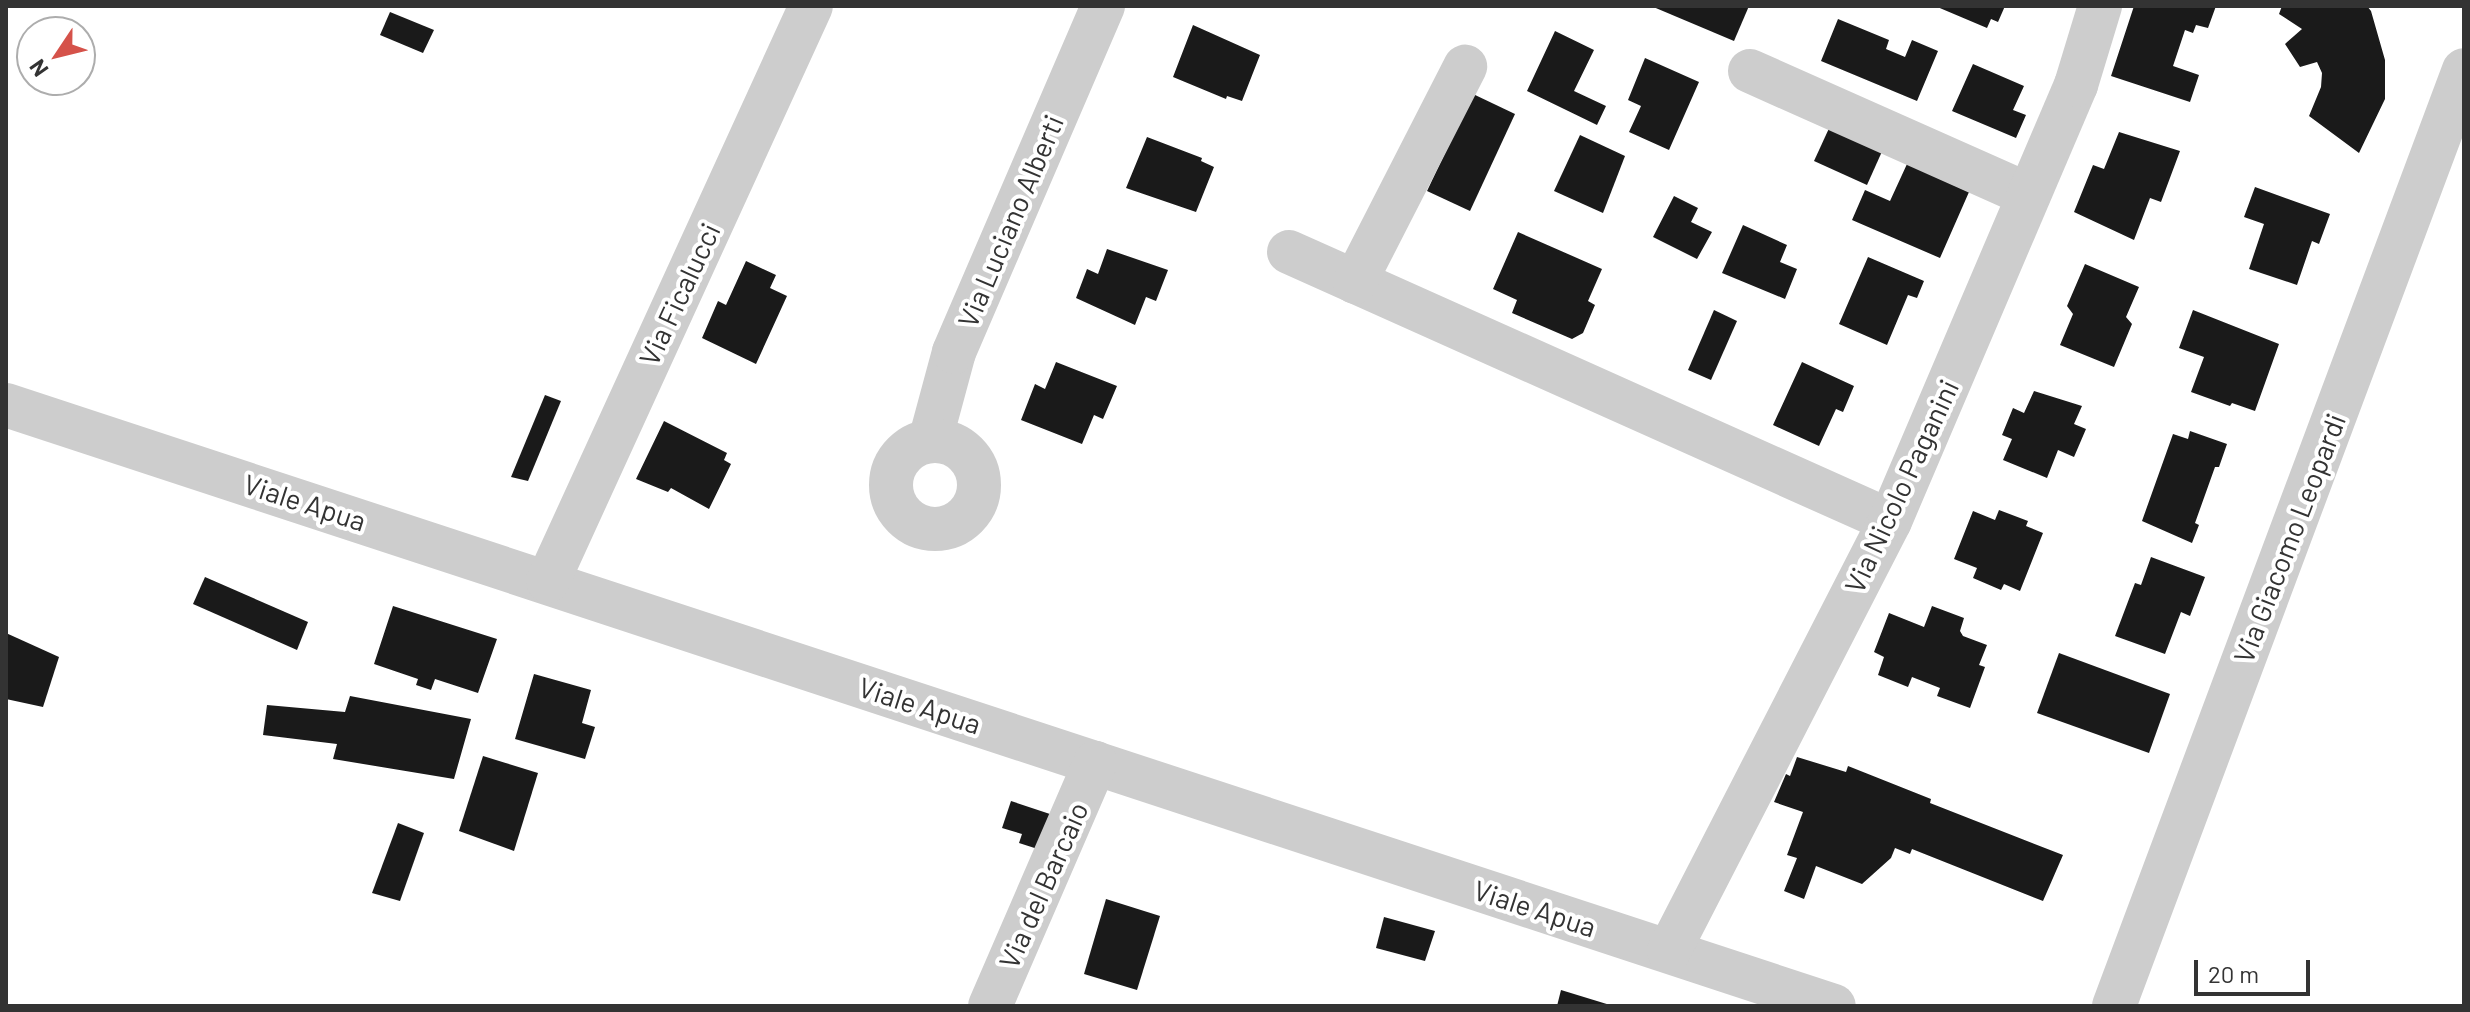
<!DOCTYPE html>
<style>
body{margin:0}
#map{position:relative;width:2470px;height:1012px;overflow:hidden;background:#fff;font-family:Barlow,sans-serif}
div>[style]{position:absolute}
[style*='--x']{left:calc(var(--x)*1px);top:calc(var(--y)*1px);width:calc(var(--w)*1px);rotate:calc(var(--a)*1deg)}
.building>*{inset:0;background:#1a1a1a}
.minor>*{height:44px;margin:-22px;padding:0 22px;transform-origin:22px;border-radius:22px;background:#cdcdcd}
.minor>.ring{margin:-22px;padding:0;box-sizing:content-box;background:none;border:44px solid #cdcdcd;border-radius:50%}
span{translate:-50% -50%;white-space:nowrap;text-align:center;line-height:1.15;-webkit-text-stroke:8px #fff;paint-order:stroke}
.street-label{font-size:28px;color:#333}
.frame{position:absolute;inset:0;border:8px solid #333;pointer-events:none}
.north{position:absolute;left:16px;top:16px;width:80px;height:80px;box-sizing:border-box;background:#fff;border:2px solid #adadad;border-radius:50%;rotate:235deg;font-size:22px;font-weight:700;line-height:32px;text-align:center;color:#333}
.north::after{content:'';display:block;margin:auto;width:28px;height:36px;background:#d5524a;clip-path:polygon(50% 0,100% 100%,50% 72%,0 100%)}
.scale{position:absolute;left:2194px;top:960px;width:116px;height:36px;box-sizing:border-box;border:4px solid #333;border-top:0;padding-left:10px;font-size:24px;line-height:28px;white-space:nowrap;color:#333;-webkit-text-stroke:6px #fff;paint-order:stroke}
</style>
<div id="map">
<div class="building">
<div style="clip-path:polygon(1651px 6px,1749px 6px,1734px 41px)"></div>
<div style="clip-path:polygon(1935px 6px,2005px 6px,1998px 22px,1991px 19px,1987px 28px)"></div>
<div style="clip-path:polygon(2134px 6px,2216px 6px,2208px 28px,2196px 25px,2193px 33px,2185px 30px,2173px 66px,2199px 75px,2190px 102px,2111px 76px)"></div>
<div style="clip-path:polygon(2282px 6px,2367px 6px,2371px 11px,2385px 60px,2385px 99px,2359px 153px,2309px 116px,2321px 87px,2322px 73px,2317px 62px,2300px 67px,2285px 44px,2302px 29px,2279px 14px)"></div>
<div style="clip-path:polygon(390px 12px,434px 30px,423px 53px,380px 35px)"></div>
<div style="clip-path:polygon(1838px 19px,1889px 40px,1886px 49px,1905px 57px,1912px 40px,1938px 51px,1917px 101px,1821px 61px)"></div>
<div style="clip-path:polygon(1193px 25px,1260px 55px,1242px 101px,1227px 96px,1226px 99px,1173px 77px)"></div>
<div style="clip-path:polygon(1555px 31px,1594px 50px,1574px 91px,1606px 106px,1597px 125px,1527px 91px)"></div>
<div style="clip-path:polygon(1645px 58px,1699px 82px,1669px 150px,1629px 132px,1641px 106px,1628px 100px)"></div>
<div style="clip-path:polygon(1973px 64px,2024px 86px,2013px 110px,2026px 115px,2016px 138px,1952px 111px)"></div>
<div style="clip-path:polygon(1473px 94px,1515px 114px,1470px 211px,1427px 191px)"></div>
<div style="clip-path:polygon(1831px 124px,1884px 147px,1867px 185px,1814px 161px)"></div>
<div style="clip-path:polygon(2119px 132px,2180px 151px,2161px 202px,2150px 198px,2134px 240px,2074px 212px,2093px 165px,2104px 169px)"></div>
<div style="clip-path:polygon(1580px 135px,1625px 156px,1603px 213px,1554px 191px)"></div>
<div style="clip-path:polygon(1147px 137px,1202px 158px,1201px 161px,1214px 167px,1196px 212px,1126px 188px)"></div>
<div style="clip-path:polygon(1907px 164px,1969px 192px,1940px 258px,1852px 220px,1865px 190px,1890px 201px)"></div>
<div style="clip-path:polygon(2255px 187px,2330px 214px,2319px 244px,2312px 241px,2297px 285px,2249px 269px,2264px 224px,2244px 217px)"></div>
<div style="clip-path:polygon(1674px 196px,1698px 208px,1691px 222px,1712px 232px,1697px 259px,1653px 237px)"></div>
<div style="clip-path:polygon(1743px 225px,1787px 245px,1780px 262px,1797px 269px,1785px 299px,1722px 273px)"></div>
<div style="clip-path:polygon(1518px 232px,1602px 269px,1588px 301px,1595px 305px,1583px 333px,1572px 339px,1512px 313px,1517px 300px,1493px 289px)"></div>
<div style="clip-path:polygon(1107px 249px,1168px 270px,1156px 301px,1146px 297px,1135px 325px,1076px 298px,1087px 269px,1098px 274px)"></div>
<div style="clip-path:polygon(1868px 257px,1924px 281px,1917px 298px,1908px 295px,1887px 345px,1839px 324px)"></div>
<div style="clip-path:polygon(746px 261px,776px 275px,770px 288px,787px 296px,756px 364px,702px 338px,718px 301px,726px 305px)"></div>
<div style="clip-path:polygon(2085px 264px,2139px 287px,2126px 317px,2132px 324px,2114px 367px,2060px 345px,2073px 314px,2067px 306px)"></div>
<div style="clip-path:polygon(1714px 310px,1737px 321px,1711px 380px,1688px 370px)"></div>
<div style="clip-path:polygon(2193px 310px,2279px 344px,2255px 411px,2232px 403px,2230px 406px,2191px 392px,2204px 357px,2179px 348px)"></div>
<div style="clip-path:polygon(1056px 362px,1117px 386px,1103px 419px,1094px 415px,1082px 444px,1021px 420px,1035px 384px,1045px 389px)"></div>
<div style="clip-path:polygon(1802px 362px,1854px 386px,1843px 412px,1836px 409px,1819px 446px,1773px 425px)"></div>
<div style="clip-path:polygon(2034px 391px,2082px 406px,2074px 424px,2086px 429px,2074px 457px,2058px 450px,2047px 478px,2003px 460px,2012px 439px,2002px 435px,2013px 408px,2024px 413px)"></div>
<div style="clip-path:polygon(545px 395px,561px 401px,528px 481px,511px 477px)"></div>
<div style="clip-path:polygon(664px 421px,727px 453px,724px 460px,731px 464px,709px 509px,671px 488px,668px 492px,636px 479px)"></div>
<div style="clip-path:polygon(2190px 431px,2227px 444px,2219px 467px,2215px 467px,2195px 523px,2199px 525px,2192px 543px,2142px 521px,2173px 434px,2188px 439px)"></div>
<div style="clip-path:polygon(1999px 510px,2028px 521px,2026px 526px,2043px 533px,2020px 591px,2004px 584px,2001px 590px,1973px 578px,1977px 568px,1954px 559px,1973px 511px,1995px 520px)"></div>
<div style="clip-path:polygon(2151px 557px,2205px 577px,2190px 616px,2181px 612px,2165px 654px,2115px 636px,2135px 583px,2141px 585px)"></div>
<div style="clip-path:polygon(205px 577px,308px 622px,297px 650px,193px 604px)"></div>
<div style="clip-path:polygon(393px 606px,497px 639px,478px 693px,435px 679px,431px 690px,416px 685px,418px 679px,374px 664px)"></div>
<div style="clip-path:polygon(1932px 606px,1964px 618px,1960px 631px,1963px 636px,1987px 645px,1979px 665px,1985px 667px,1970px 708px,1937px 696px,1940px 688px,1912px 677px,1908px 687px,1878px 675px,1884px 657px,1874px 652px,1889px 613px,1924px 627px)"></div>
<div style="clip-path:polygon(6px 633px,59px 657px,43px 707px,6px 699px)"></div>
<div style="clip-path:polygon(2059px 653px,2170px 694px,2149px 753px,2037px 713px)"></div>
<div style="clip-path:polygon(534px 674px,591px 690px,582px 723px,595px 727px,585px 759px,515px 739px)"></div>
<div style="clip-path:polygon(350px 696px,471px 719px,454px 779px,333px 759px,337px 744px,263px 735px,267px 705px,345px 712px)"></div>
<div style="clip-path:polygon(483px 756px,538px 773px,514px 851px,459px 831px)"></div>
<div style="clip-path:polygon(1797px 757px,1846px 772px,1848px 766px,1931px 799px,1930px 803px,2063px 855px,2043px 901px,1912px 849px,1910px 854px,1895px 848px,1891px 858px,1862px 884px,1816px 866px,1804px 899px,1784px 891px,1797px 858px,1787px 855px,1803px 812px,1774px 802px,1786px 774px,1790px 776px)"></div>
<div style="clip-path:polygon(1011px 801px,1062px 818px,1047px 852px,1019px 843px,1022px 834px,1002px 828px)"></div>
<div style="clip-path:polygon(398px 823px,424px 833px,400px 901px,372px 893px)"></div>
<div style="clip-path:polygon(1106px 899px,1160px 916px,1137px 990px,1084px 974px)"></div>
<div style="clip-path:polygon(1384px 917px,1435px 931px,1425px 961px,1376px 948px)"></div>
<div style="clip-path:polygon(1561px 990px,1610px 1005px,1610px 1006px,1557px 1006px)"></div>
</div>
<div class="minor">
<div style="--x:1750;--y:71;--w:305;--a:24"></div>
<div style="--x:1289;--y:252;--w:658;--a:24.11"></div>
<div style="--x:1355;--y:282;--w:242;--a:-62.9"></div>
<div style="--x:6;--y:405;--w:1924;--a:18.2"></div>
<div style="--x:930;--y:441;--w:92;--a:-74.9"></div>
<div style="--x:954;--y:352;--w:377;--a:-66.7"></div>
<div class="ring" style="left:891px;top:441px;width:44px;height:44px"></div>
<div style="--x:548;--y:581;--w:632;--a:-65.42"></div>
<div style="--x:1669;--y:951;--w:483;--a:-62.8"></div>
<div style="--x:1890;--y:521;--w:474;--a:-66.9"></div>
<div style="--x:2076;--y:85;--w:83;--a:-73.1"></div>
<div style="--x:990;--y:1006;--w:265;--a:-66.6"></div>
<div style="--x:2114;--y:1006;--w:999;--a:-69.5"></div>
</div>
<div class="street-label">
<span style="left:1010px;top:221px;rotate:-67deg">Via Luciano Alberti</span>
<span style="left:679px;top:294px;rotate:-65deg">Via Ficalucci</span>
<span style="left:1901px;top:486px;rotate:-65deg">Via Nicolo Paganini</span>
<span style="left:305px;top:502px;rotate:18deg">Viale Apua</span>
<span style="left:2289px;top:538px;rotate:-69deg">Via Giacomo Leopardi</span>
<span style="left:920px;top:705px;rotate:18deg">Viale Apua</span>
<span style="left:1043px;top:885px;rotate:-66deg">Via del Barcaio</span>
<span style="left:1535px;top:908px;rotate:18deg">Viale Apua</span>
</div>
<div class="frame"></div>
<div class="north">N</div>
<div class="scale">20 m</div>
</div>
